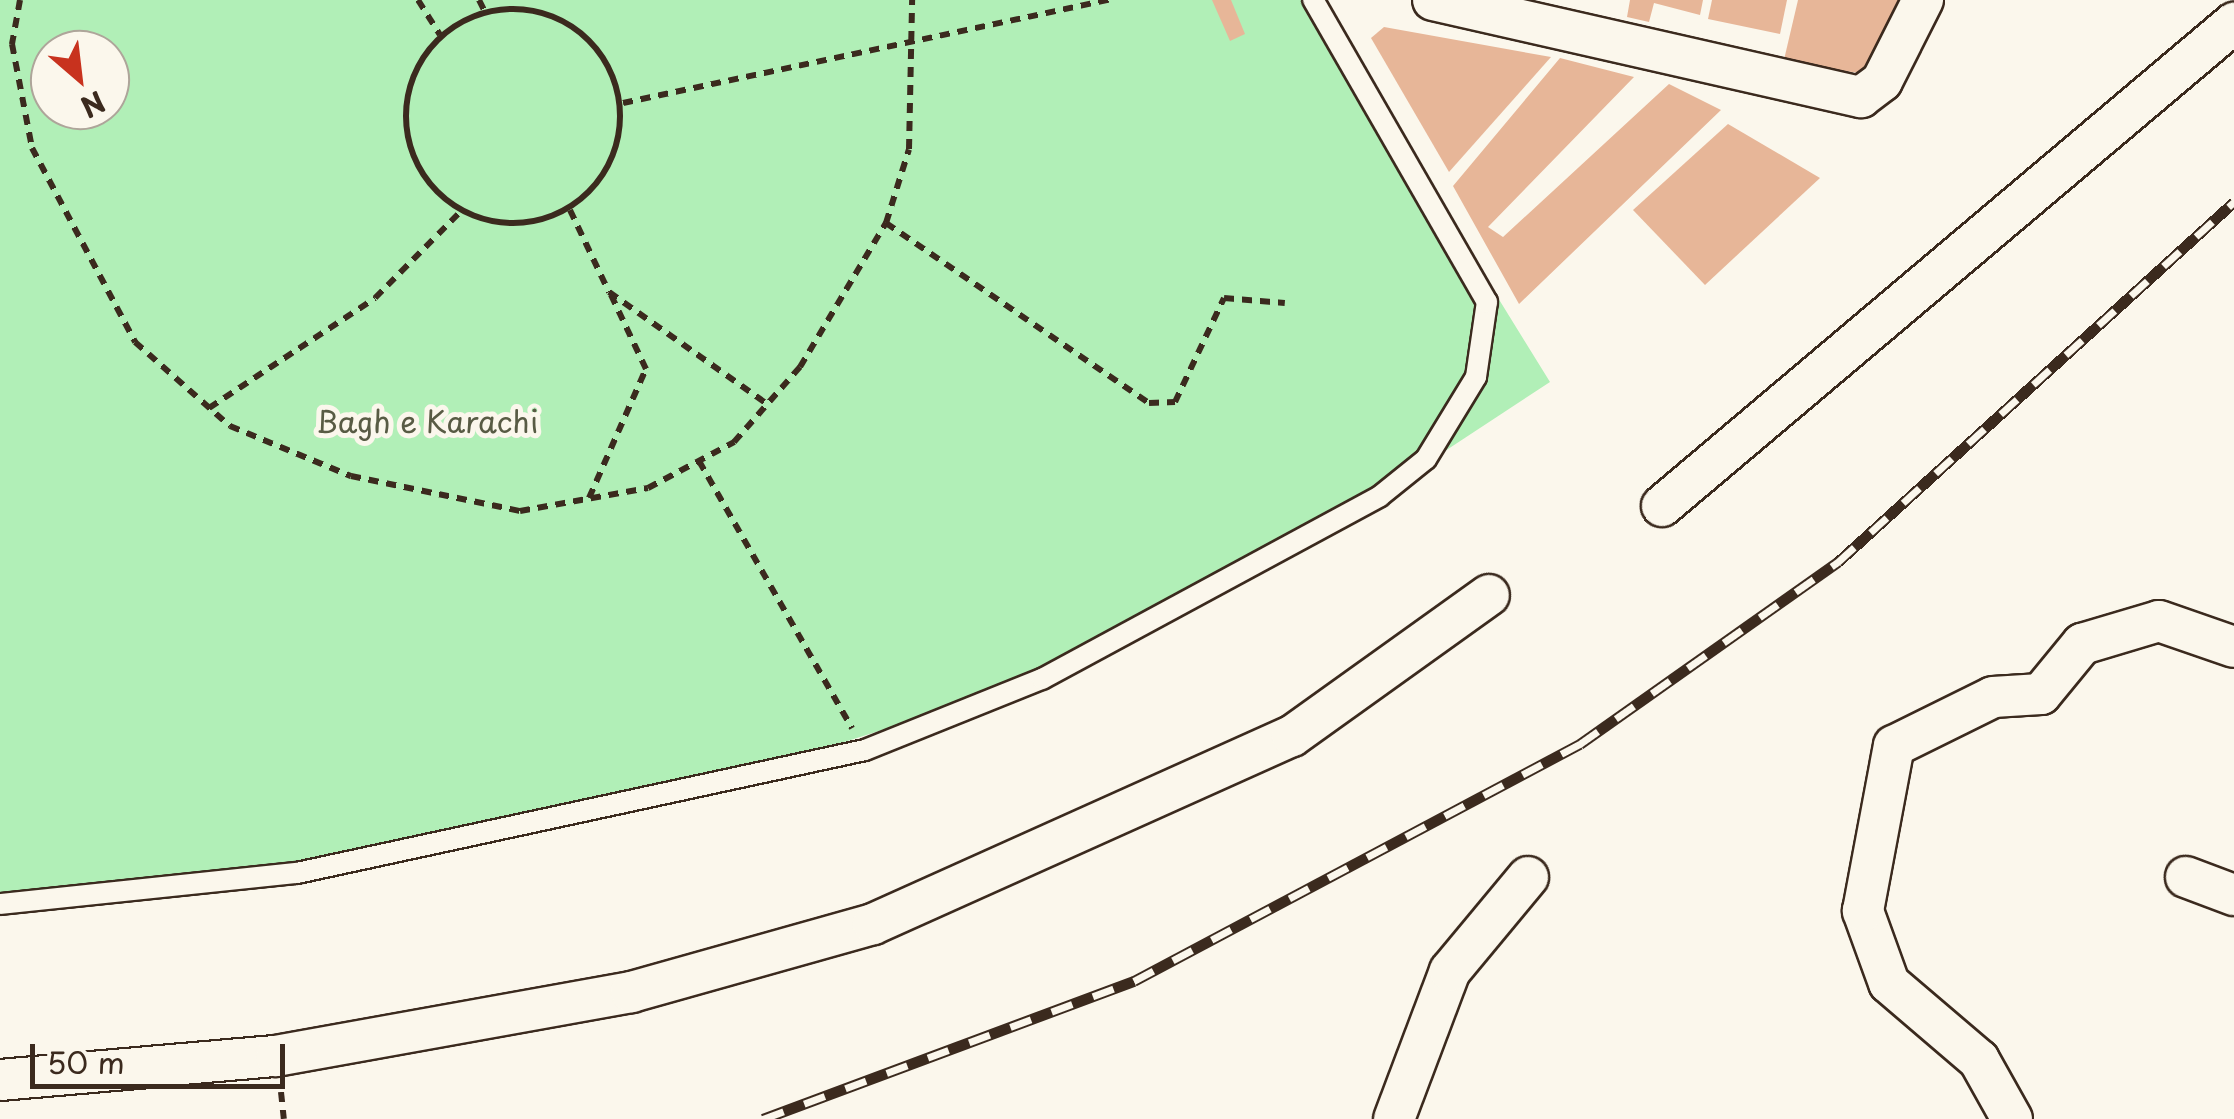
<!DOCTYPE html>
<style>
body{margin:0}
#map{position:relative;width:2234px;height:1119px;overflow:hidden;background:#fbf7ec;font-family:"Playpen Sans",sans-serif}
div>[style]{position:absolute}
[style*='--x']{left:calc(var(--x)*1px);top:calc(var(--y)*1px);width:calc(var(--w)*1px);rotate:calc(var(--a)*1deg)}
.green>*{inset:0;background:#b1efb7}
.building>*{inset:0;background:#e7b698}
.path>*{height:6px;margin-top:-3px;transform-origin:0;background:repeating-linear-gradient(90deg,#3b2a1e 0 10px,transparent 0 18px)}
.path>.ring{margin:-3px;padding:0;box-sizing:content-box;background:none;border:6px solid #3b2a1e;border-radius:50%}
.roads{filter:drop-shadow(2px 0 #3b2a1e) drop-shadow(-2px 0 #3b2a1e) drop-shadow(0 2px #3b2a1e) drop-shadow(0 -2px #3b2a1e)}
.service>*{height:20px;margin:-10px;padding:0 10px;transform-origin:10px;border-radius:10px;background:#fbf7ec}
.minor>*{height:40px;margin:-20px;padding:0 20px;transform-origin:20px;border-radius:20px;background:#fbf7ec}
.rail>*{height:11px;margin-top:-5.5px;transform-origin:0;background:repeating-linear-gradient(90deg,#fbf7ec 0 22px,#3b2a1e 0 44px);box-sizing:border-box;border-block:2px solid #3b2a1e}
span{translate:-50% -50%;white-space:nowrap;text-align:center;line-height:1.15;-webkit-text-stroke:10px #fbf7ec;paint-order:stroke}
.park-label{font-size:30px;color:#585b44}
.north{position:absolute;left:30px;top:30px;width:100px;height:100px;box-sizing:border-box;background:#fbf7ec;border:2px solid #aea59a;border-radius:50%;rotate:152deg;font-size:28px;font-weight:700;line-height:40px;text-align:center;color:#3b2a1e}
.north::after{content:'';display:block;margin:auto;width:35px;height:45px;background:#c8321e;clip-path:polygon(50% 0,100% 100%,50% 72%,0 100%)}
.scale{position:absolute;left:30px;top:1044px;width:255px;height:45px;box-sizing:border-box;border:5px solid #3b2a1e;border-top:0;padding-left:12px;font-size:30px;line-height:35px;white-space:nowrap;color:#3b2a1e;-webkit-text-stroke:8px #fbf7ec;paint-order:stroke}
</style>
<div id="map">
<div class="green">
<div style="clip-path:polygon(evenodd,0 0,1314px 0,1550px 382px,1334px 524px,1042px 679px,681px 794px,297px 873px,0 894px,0 0,50px 50px,110px 50px,110px 110px,50px 110px,50px 50px)"></div>
</div>
<div class="building">
<div style="clip-path:polygon(1212px 0,1231px 0,1245px 34px,1230px 41px)"></div>
<div style="clip-path:polygon(1630px 0,1703px 0,1700px 15px,1654px 3px,1649px 22px,1627px 17px)"></div>
<div style="clip-path:polygon(1712px 0,1787px 0,1780px 34px,1708px 19px)"></div>
<div style="clip-path:polygon(1798px 0,1910px 0,1861px 73px,1783px 64px)"></div>
<div style="clip-path:polygon(1384px 27px,1551px 57px,1449px 172px,1371px 38px)"></div>
<div style="clip-path:polygon(1560px 58px,1634px 77px,1488px 227px,1503px 237px,1669px 84px,1721px 110px,1519px 304px,1453px 186px)"></div>
<div style="clip-path:polygon(1728px 124px,1820px 178px,1705px 285px,1633px 210px)"></div>
</div>
<div class="path">
<div style="--x:20;--y:0;--w:45;--a:100.3"></div>
<div style="--x:12;--y:44;--w:106;--a:79.1"></div>
<div style="--x:32;--y:148;--w:220;--a:62"></div>
<div style="--x:135;--y:342;--w:127;--a:41.5"></div>
<div style="--x:230;--y:426;--w:131;--a:22.5"></div>
<div style="--x:351;--y:476;--w:173;--a:11.7"></div>
<div style="--x:520;--y:511;--w:130;--a:-10.2"></div>
<div style="--x:648;--y:488;--w:98;--a:-28.1"></div>
<div style="--x:734;--y:442;--w:100;--a:-48.7"></div>
<div style="--x:800;--y:367;--w:168;--a:-59.2"></div>
<div style="--x:886;--y:223;--w:77;--a:-72.7"></div>
<div style="--x:909;--y:149;--w:149;--a:-88.8"></div>
<div style="--x:418;--y:0;--w:41;--a:57.8"></div>
<div style="--x:479;--y:0;--w:11;--a:63"></div>
<div class="ring" style="left:406px;top:9px;width:208px;height:208px"></div>
<div style="--x:623;--y:103;--w:497;--a:-12"></div>
<div style="--x:570;--y:210;--w:91;--a:64.6"></div>
<div style="--x:609;--y:292;--w:194;--a:35.3"></div>
<div style="--x:886;--y:223;--w:319;--a:34.4"></div>
<div style="--x:1149;--y:403;--w:26;--a:-2"></div>
<div style="--x:1175;--y:402;--w:115;--a:-64.8"></div>
<div style="--x:1224;--y:298;--w:61;--a:4.7"></div>
<div style="--x:209;--y:408;--w:199;--a:-33.5"></div>
<div style="--x:375;--y:298;--w:121;--a:-45.3"></div>
<div style="--x:699;--y:461;--w:308;--a:60.2"></div>
<div style="--x:589;--y:498;--w:141;--a:-66.2"></div>
<div style="--x:646;--y:369;--w:84;--a:-115.3"></div>
<div style="--x:281;--y:1092;--w:27;--a:84"></div>
</div>
<div class="roads">
<div class="service">
<div style="--x:0;--y:904;--w:299;--a:-6"></div>
<div style="--x:297;--y:873;--w:581;--a:-12.22"></div>
<div style="--x:865;--y:750;--w:191;--a:-21.9"></div>
<div style="--x:1042;--y:679;--w:384;--a:-28.4"></div>
<div style="--x:1380;--y:496;--w:59;--a:-38.8"></div>
<div style="--x:1426;--y:459;--w:96;--a:-58.6"></div>
<div style="--x:1476;--y:377;--w:76;--a:-81.7"></div>
<div style="--x:1487;--y:302;--w:349;--a:-119.9"></div>
</div>
<div class="minor">
<div style="--x:1433;--y:0;--w:439;--a:12.8"></div>
<div style="--x:1861;--y:97;--w:26;--a:-37"></div>
<div style="--x:1882;--y:81;--w:91;--a:-63.2"></div>
<div style="--x:1662;--y:506;--w:749;--a:-40.18"></div>
<div style="--x:2186;--y:877;--w:51;--a:20.6"></div>
<div style="--x:0;--y:1080;--w:277;--a:-5"></div>
<div style="--x:276;--y:1056;--w:361;--a:-10.2"></div>
<div style="--x:631;--y:992;--w:251;--a:-15.7"></div>
<div style="--x:873;--y:924;--w:459;--a:-24.2"></div>
<div style="--x:1292;--y:736;--w:242;--a:-35.6"></div>
<div style="--x:1394;--y:1119;--w:158;--a:-69.3"></div>
<div style="--x:1450;--y:971;--w:122;--a:-50.3"></div>
<div style="--x:2012;--y:1119;--w:68;--a:-119.2"></div>
<div style="--x:1979;--y:1060;--w:118;--a:-139.5"></div>
<div style="--x:1889;--y:983;--w:77;--a:-109.9"></div>
<div style="--x:1863;--y:911;--w:168;--a:-79.4"></div>
<div style="--x:1894;--y:746;--w:110;--a:-26.3"></div>
<div style="--x:1993;--y:697;--w:48;--a:-3.6"></div>
<div style="--x:2041;--y:694;--w:65;--a:-50.6"></div>
<div style="--x:2082;--y:644;--w:80;--a:-16.6"></div>
<div style="--x:2159;--y:621;--w:79;--a:19.1"></div>
</div>
</div>
<div class="rail">
<div style="--x:763;--y:1119;--w:396;--a:-20.4"></div>
<div style="--x:1134;--y:981;--w:505;--a:-27.99"></div>
<div style="--x:1580;--y:744;--w:316;--a:-35.2"></div>
<div style="--x:1838;--y:562;--w:535;--a:-42.27"></div>
</div>
<div class="park-label">
<span style="left:427px;top:421px">Bagh e Karachi</span>
</div>
<div class="north">N</div>
<div class="scale">50 m</div>
</div>
